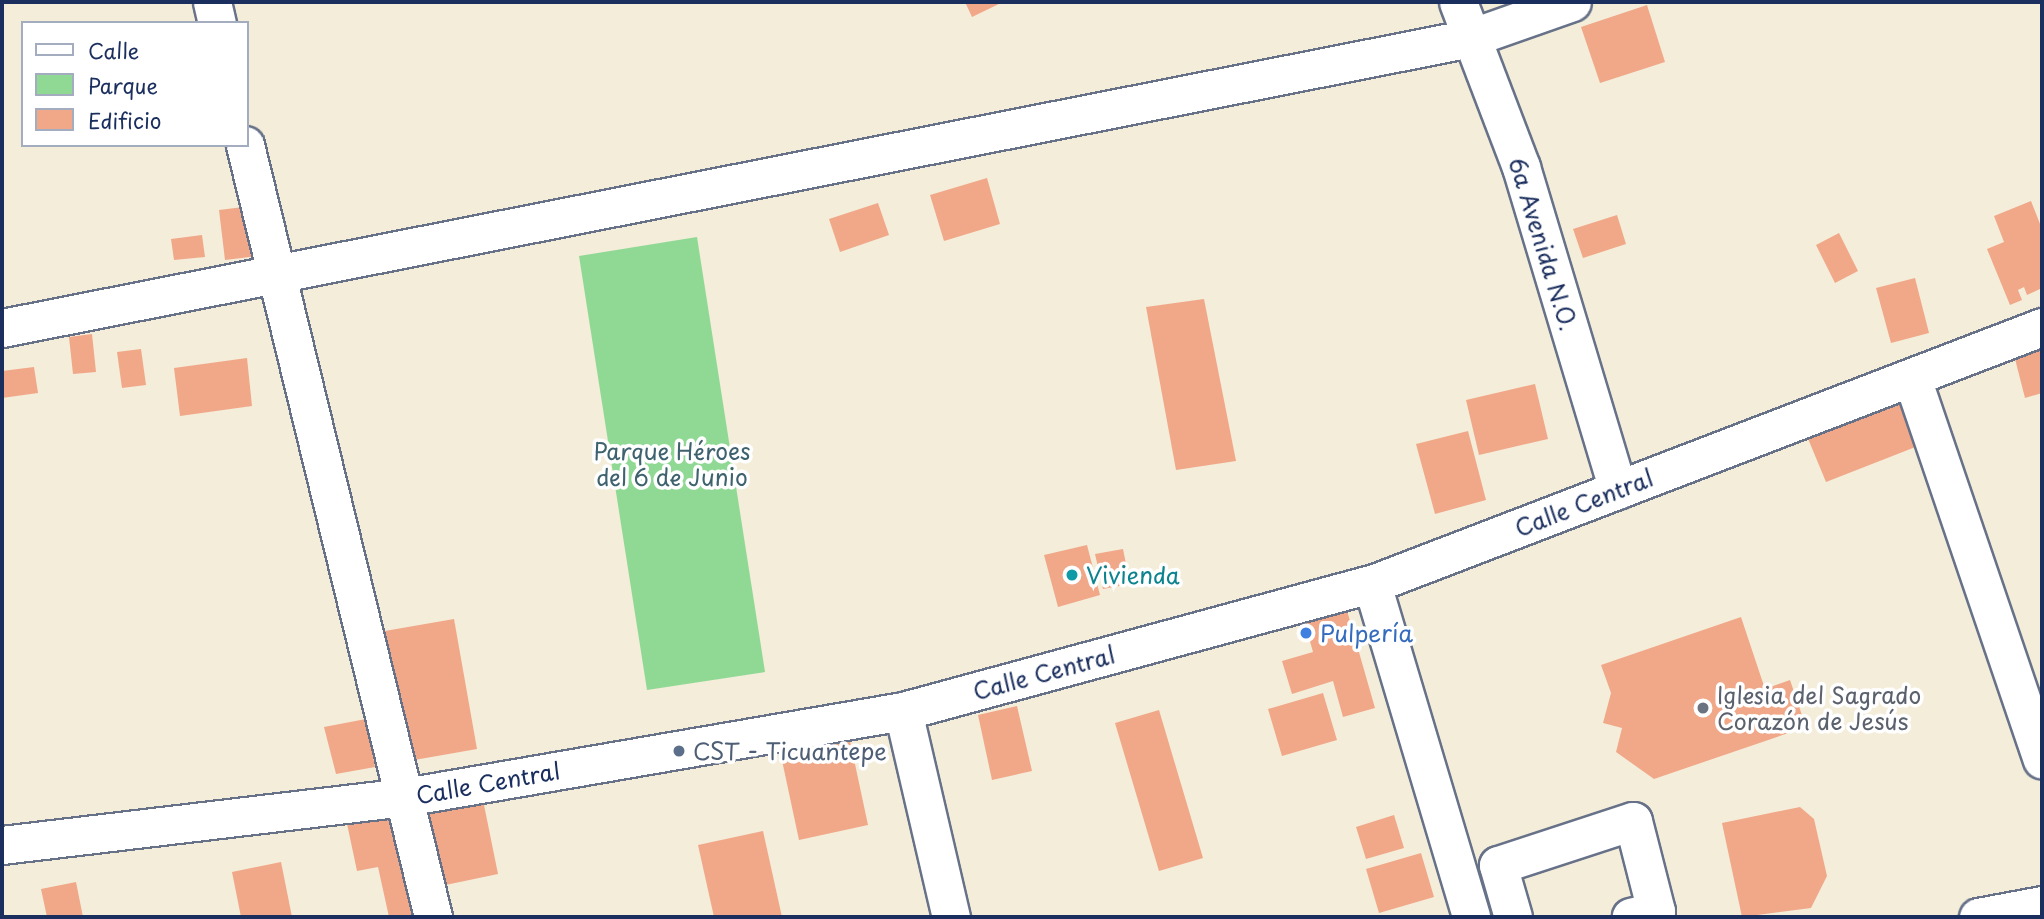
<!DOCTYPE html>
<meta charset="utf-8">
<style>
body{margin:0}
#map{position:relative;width:2044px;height:919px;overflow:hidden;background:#f4edda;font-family:"Playpen Sans",sans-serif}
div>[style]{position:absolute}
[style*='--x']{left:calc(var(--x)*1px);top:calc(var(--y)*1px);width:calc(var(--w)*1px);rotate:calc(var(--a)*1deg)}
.green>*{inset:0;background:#90d995}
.building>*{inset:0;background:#f0a889}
.roads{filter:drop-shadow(2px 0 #677289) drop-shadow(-2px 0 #677289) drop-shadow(0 2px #677289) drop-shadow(0 -2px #677289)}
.street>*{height:37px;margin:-18.5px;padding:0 18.5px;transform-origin:18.5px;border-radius:18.5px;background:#fff}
.dots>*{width:19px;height:19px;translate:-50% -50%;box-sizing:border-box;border:4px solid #fff;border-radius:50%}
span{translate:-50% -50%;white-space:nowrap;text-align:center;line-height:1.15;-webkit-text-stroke:7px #fff;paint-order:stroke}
.street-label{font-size:23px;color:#1b2f5e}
.park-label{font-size:23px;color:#3e626e}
.culture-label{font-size:23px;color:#0d838f}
.left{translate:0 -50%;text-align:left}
.shop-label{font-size:23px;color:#366cbe}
.worship-label{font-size:23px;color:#5b616d}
.service-label{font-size:23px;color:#4e5e75}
.frame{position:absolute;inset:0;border:4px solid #1b2f5e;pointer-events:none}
.legend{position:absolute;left:21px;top:21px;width:228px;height:126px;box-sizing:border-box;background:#fff;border:2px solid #a4acbf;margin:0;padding:9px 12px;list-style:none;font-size:21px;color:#1b2f5e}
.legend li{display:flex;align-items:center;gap:14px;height:35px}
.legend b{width:35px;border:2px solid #a4acbf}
</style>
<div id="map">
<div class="green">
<div style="clip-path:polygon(697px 237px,765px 672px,647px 690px,579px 256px)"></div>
</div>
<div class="building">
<div style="clip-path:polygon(965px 2px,1003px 2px,972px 17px)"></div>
<div style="clip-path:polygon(1647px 5px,1665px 62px,1600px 83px,1581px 27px)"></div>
<div style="clip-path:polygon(987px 178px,1000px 224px,944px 241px,930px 195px)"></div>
<div style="clip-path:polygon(2031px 201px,2042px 229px,2042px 288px,2027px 295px,2024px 287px,2018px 290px,2022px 300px,2010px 305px,1987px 249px,2004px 242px,1994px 216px)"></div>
<div style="clip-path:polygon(878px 203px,889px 235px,840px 252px,829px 219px)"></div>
<div style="clip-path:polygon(251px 206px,258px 256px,225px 260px,219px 210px)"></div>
<div style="clip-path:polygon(1617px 215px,1626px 244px,1583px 258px,1573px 229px)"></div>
<div style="clip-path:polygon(1839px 233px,1858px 271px,1835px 283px,1816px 245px)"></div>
<div style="clip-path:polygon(202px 235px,205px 257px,174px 260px,171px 239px)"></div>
<div style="clip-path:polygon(1915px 278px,1929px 333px,1891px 343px,1876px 288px)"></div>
<div style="clip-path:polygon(1204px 299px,1236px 461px,1176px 470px,1146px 307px)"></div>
<div style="clip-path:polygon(92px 334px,96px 372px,73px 374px,69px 337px)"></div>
<div style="clip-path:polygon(2042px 347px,2042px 393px,2025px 398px,2014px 355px)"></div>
<div style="clip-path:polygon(141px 349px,146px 385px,122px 388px,117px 352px)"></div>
<div style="clip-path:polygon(247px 358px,252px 406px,180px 416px,174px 368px)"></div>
<div style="clip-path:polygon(34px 367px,38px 393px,2px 398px,2px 371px)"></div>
<div style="clip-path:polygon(1535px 384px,1548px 439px,1479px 455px,1466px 400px)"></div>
<div style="clip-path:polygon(1897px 393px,1918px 446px,1826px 482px,1804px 429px)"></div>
<div style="clip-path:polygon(1468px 431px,1486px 500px,1435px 514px,1416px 444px)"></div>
<div style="clip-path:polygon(1087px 545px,1100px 595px,1058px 607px,1044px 555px)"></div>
<div style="clip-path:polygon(1123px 549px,1130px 584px,1103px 589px,1095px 554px)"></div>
<div style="clip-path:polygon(1346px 607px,1375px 708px,1343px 717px,1333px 681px,1292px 694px,1282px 661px,1313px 652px,1304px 620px)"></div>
<div style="clip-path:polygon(1741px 617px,1765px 689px,1790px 680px,1806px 727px,1654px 779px,1616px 752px,1622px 728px,1603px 723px,1611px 693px,1601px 665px)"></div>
<div style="clip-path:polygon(454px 619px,477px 749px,403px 762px,379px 632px)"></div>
<div style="clip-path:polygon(1323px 693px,1337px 740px,1282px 756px,1268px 709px)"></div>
<div style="clip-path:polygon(1017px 706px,1032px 771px,992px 780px,978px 715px)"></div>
<div style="clip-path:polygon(1159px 710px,1203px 858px,1159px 871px,1115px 723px)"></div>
<div style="clip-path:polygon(366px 719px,375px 767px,336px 774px,324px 727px)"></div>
<div style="clip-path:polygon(849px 736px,868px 825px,799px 840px,780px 751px)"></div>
<div style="clip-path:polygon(483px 800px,498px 874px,436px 887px,421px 813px)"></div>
<div style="clip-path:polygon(1800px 807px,1814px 819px,1827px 876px,1811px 908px,1742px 917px,1722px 823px)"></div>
<div style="clip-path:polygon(391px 809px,414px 917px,389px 917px,378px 867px,357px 871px,346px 819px)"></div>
<div style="clip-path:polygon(1394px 815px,1404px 848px,1366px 859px,1356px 827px)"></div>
<div style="clip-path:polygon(763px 831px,782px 917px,714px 917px,698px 845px)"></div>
<div style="clip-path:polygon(1421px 853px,1434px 897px,1379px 913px,1366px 869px)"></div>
<div style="clip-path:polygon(281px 862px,292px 917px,241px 917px,232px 872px)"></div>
<div style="clip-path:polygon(76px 882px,83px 917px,47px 917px,41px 889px)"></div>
</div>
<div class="roads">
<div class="street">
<div style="--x:212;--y:2;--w:22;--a:77"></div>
<div style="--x:1458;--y:2;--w:177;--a:69.1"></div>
<div style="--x:1521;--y:167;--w:337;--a:73.3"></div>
<div style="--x:245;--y:145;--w:795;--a:76.31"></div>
<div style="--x:2;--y:328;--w:1496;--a:-11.17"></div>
<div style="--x:1470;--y:38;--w:108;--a:-19.4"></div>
<div style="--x:1912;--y:378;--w:403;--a:71.2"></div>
<div style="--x:1372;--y:584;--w:347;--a:73.4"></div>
<div style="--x:903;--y:711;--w:212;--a:76.9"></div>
<div style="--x:2;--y:845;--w:406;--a:-6.8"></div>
<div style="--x:405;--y:797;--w:505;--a:-9.8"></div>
<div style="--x:903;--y:711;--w:486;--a:-15.2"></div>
<div style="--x:1372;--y:584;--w:718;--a:-20.99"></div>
<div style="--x:1513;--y:917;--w:54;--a:-106.1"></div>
<div style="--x:1498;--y:865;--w:142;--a:-18.1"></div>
<div style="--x:1633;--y:821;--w:93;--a:75.7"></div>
<div style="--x:1656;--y:911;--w:26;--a:167"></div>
<div style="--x:1978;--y:917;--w:65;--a:-10.6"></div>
</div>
</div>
<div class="dots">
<div style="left:1072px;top:575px;background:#0f9aa8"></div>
<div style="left:1306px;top:633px;background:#3f7fe0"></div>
<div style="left:1703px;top:708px;background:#6b7280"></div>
<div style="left:679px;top:751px;background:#5c6f8a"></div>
</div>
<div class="street-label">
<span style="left:1543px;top:244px;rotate:73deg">6a Avenida N.O.</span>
<span style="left:1584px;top:503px;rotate:-21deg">Calle Central</span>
<span style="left:1044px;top:673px;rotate:-15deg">Calle Central</span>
<span style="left:488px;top:783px;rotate:-10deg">Calle Central</span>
</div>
<div class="park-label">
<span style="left:672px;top:464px">Parque Héroes<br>del 6 de Junio</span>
</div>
<div class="culture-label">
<span class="left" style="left:1086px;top:575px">Vivienda</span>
</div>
<div class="shop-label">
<span class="left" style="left:1320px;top:633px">Pulpería</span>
</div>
<div class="worship-label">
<span class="left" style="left:1717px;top:708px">Iglesia del Sagrado<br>Corazón de Jesús</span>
</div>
<div class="service-label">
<span class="left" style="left:693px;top:751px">CST - Ticuantepe</span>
</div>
<div class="frame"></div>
<ul class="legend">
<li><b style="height:9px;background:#fff"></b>Calle</li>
<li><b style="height:19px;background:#90d995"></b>Parque</li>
<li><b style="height:19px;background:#f0a889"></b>Edificio</li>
</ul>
</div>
